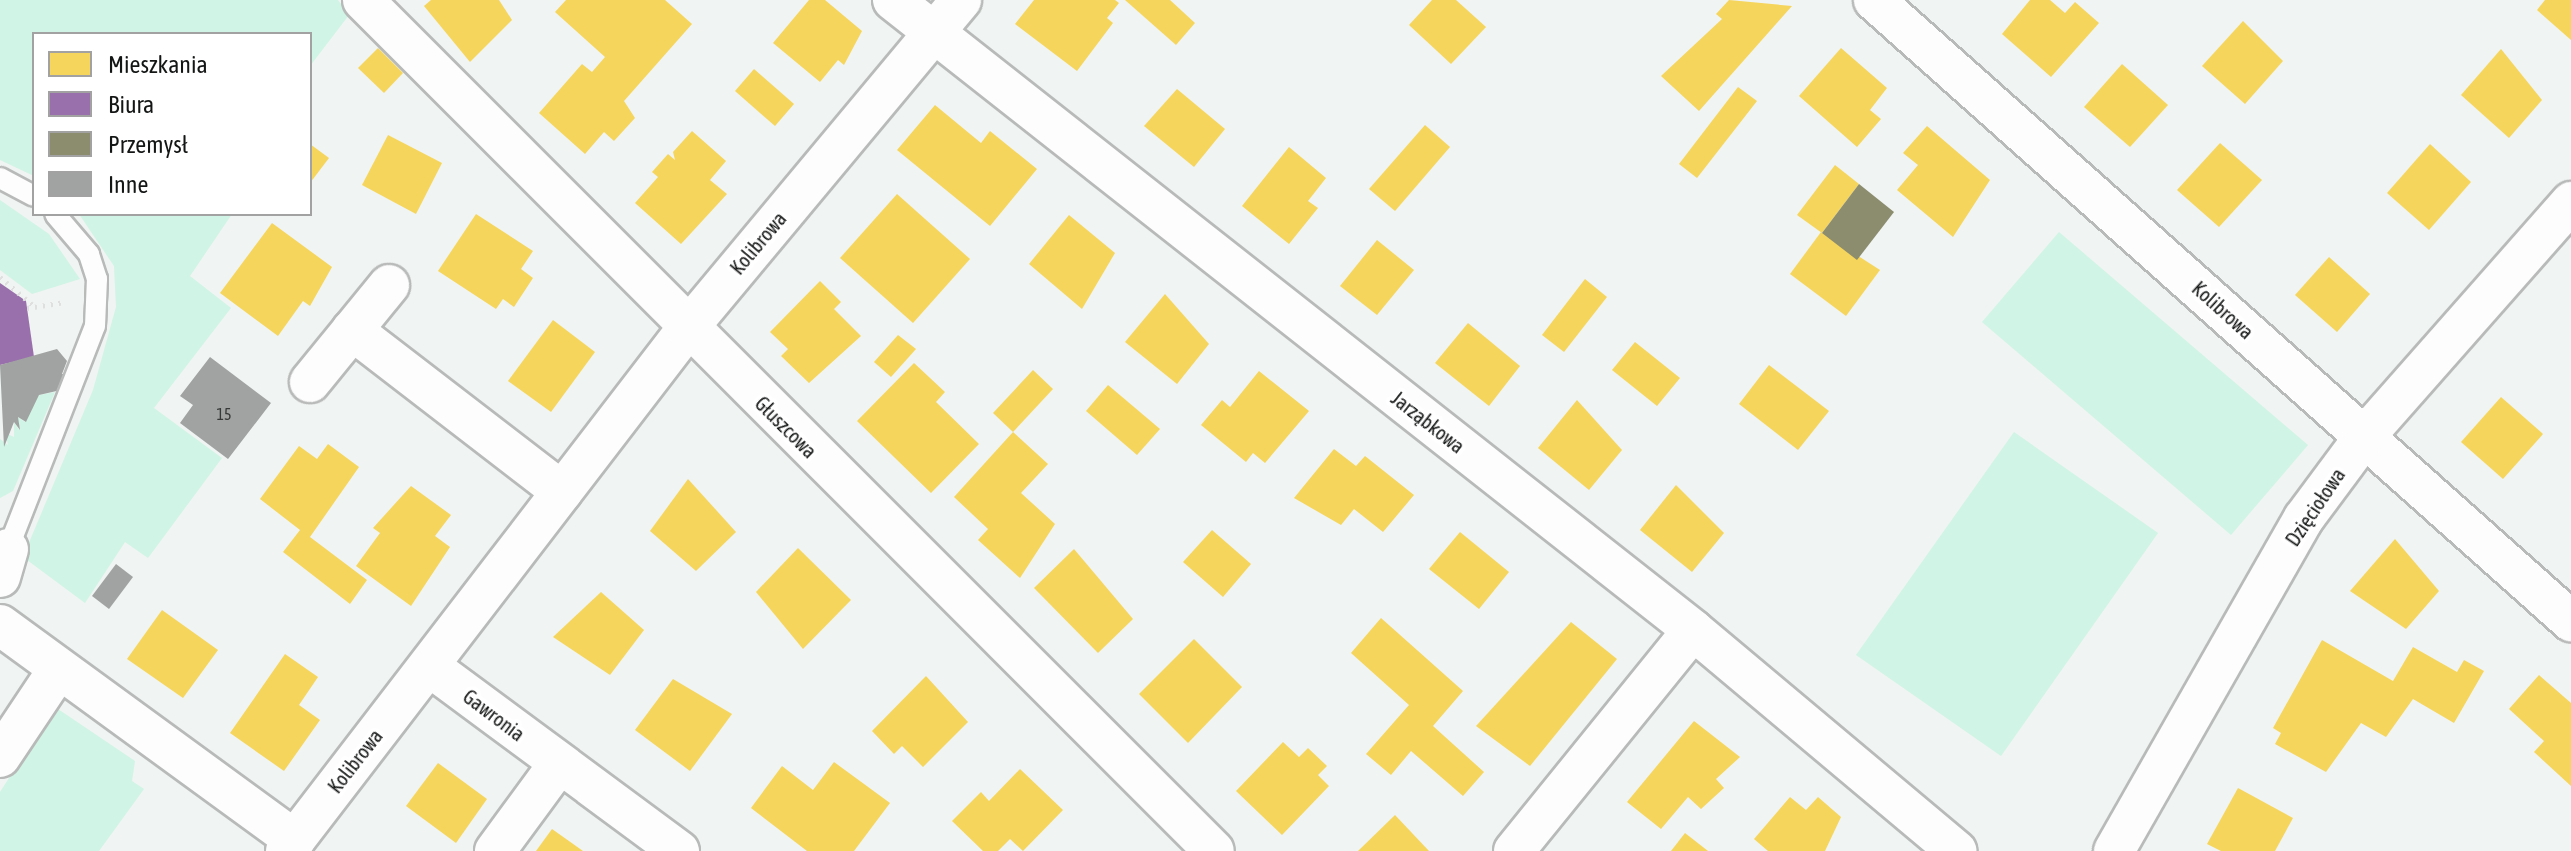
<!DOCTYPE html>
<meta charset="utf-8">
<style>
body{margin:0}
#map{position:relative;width:2571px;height:851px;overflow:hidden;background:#f0f4f2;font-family:"Asap Condensed",sans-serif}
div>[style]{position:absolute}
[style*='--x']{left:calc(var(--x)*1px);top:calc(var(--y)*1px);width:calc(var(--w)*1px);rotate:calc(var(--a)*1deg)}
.green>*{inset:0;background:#d0f4e5}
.homes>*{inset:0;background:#f6d55c}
.offices>*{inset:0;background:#9970ab}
.industry>*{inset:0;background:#8c8c6e}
.building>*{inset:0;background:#a0a3a2}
.path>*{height:5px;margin-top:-2.5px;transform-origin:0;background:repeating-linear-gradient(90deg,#dedfde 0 2px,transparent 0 8px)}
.roads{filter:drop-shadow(2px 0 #b8bab9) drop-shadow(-2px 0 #b8bab9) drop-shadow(0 2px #b8bab9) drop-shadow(0 -2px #b8bab9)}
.lane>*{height:20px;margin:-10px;padding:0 10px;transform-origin:10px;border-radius:10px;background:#fdfdfd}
.street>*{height:40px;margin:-20px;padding:0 20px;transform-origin:20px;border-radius:20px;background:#fdfdfd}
span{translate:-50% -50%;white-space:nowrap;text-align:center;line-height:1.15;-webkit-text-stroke:8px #fff;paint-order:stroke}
.number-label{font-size:16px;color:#373938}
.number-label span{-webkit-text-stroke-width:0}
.street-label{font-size:20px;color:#141615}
.legend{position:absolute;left:32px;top:32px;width:280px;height:184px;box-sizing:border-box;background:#fff;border:2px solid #a1a2a1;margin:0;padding:10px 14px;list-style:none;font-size:24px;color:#141615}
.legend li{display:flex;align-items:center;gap:16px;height:40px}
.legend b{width:40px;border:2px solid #a1a2a1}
</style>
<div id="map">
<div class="green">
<div style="clip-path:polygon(0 0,338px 0,349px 15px,310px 66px,310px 34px,34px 34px,34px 176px,0 160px)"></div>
<div style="clip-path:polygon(0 200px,49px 234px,80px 279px,32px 294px,0 270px)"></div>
<div style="clip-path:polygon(79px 214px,232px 214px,190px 276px,231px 308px,154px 408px,222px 458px,148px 558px,125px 542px,85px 603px,23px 557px,93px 390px,116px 307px,114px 266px)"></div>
<div style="clip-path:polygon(2059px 232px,2308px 445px,2231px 535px,1982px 322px)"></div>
<div style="clip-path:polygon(55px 392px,13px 491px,0 498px,0 439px,8px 445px,5px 433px,14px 437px,14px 422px,19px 430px,18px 417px,25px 422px,39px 395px)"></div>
<div style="clip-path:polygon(2014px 432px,2158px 533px,2001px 756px,1856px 655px)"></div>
<div style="clip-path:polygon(55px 707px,135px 761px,132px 781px,144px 789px,99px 851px,0 851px,0 792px)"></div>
</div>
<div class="homes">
<div style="clip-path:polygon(431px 0,499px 0,512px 20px,470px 62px,424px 6px)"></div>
<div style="clip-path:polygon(566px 0,665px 0,692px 24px,624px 101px,635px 118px,614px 141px,604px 132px,585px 154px,539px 113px,582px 64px,592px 72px,605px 57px,555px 12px)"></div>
<div style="clip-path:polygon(809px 0,825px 0,862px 31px,844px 65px,838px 60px,820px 82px,773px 43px)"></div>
<div style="clip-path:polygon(1034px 0,1115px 0,1119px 3px,1107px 18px,1113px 23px,1077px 71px,1015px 24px)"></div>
<div style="clip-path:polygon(1125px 0,1170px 0,1195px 23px,1176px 45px)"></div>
<div style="clip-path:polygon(1432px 0,1456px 0,1486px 27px,1451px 64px,1409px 25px)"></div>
<div style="clip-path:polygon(1729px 0,1792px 6px,1699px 111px,1661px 76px,1722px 19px,1716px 14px)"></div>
<div style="clip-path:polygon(2030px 0,2050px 0,2065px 13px,2075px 2px,2099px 23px,2051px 77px,2002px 34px)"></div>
<div style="clip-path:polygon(2545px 0,2571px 0,2571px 40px,2537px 10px)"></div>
<div style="clip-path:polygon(2243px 21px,2283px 61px,2245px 104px,2202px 66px)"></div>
<div style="clip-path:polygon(378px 48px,403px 73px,384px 93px,358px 68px)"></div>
<div style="clip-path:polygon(1841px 48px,1887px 88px,1870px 110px,1881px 119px,1857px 147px,1799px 96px)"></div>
<div style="clip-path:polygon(2501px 49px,2542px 100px,2509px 138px,2461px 95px)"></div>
<div style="clip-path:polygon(2122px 64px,2168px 105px,2130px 147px,2084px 107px)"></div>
<div style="clip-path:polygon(754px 69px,794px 104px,775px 126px,735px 91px)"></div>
<div style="clip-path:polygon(1738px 87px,1757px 101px,1697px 178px,1679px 164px)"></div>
<div style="clip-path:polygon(1177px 89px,1225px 129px,1194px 167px,1144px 126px)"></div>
<div style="clip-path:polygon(935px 105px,981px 143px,990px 131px,1037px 169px,990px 226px,897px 150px)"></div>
<div style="clip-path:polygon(1425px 125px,1450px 147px,1395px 211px,1369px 189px)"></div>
<div style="clip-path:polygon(1927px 126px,1990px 180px,1953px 237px,1897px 190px,1918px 165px,1903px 153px)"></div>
<div style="clip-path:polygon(692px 131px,726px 161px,710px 180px,727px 194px,681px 244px,635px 203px,658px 177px,652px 172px,668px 154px,675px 160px,673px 152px)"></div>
<div style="clip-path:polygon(388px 135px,442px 163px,416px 214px,362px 185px)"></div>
<div style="clip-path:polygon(2220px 143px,2262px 180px,2219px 227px,2177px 190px)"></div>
<div style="clip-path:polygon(310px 144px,329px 158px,310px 183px)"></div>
<div style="clip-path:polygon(2430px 144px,2471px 182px,2429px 230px,2387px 193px)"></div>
<div style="clip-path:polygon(1289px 147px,1326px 178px,1308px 201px,1318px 208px,1289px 244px,1242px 206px)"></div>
<div style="clip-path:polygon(1835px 165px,1859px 184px,1822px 233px,1797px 215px)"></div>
<div style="clip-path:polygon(897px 194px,970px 259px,913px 323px,840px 258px)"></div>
<div style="clip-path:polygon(476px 214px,533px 251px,521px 269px,533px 278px,514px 307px,503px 299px,496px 309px,438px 271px)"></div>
<div style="clip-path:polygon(1069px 215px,1115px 253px,1082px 309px,1029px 264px)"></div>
<div style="clip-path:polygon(272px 223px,332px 267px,310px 306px,303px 301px,278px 336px,220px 293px)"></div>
<div style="clip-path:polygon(1821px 232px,1880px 270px,1846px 316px,1790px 274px)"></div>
<div style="clip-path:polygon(1377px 240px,1414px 270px,1377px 315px,1340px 286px)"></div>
<div style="clip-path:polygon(2329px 257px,2370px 294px,2337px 332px,2295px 295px)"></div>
<div style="clip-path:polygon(1585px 279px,1607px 297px,1564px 352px,1542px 335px)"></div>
<div style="clip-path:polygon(820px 281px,841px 302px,834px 309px,861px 336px,809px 383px,781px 356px,788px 349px,770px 332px)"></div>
<div style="clip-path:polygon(1165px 294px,1209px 344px,1177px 384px,1125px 342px)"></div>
<div style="clip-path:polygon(553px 320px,595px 352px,551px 412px,508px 381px)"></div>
<div style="clip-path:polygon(1468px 323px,1520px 366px,1489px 406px,1435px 363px)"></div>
<div style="clip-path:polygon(898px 335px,916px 349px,891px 377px,874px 362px)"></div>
<div style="clip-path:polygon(1635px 342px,1680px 378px,1657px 406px,1612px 370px)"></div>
<div style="clip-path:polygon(914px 363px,945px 392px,936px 402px,979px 444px,931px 493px,857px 421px)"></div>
<div style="clip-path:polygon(1769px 365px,1829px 411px,1798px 450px,1739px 404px)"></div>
<div style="clip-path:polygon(1033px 370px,1053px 389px,1013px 432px,993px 413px)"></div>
<div style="clip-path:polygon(1259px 371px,1309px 411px,1265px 463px,1253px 453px,1246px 462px,1201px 425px,1222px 400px,1230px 407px)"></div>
<div style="clip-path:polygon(1108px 385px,1160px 429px,1137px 455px,1086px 411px)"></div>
<div style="clip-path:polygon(2501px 397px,2543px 434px,2503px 479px,2461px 442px)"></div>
<div style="clip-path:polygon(1577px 400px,1622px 450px,1589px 490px,1538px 448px)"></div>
<div style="clip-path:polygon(1013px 432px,1048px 464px,1021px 493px,1055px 524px,1020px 578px,978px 540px,988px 529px,954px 497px)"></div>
<div style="clip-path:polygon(328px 444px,359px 467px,310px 537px,367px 580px,350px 604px,283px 552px,300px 530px,260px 499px,299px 446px,317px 459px)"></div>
<div style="clip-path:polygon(1334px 449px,1356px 466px,1365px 456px,1414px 495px,1383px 532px,1354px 509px,1341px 525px,1294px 498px)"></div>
<div style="clip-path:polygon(688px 479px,736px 532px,696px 571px,650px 531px)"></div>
<div style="clip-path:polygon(1676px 485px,1724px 533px,1692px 572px,1640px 530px)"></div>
<div style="clip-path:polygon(411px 486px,451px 515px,435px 536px,450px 547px,411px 606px,356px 566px,380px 533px,373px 528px)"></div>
<div style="clip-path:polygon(1212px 530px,1251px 564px,1223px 597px,1183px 562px)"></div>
<div style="clip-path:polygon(1460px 532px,1509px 572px,1479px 609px,1429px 569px)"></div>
<div style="clip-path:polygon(2395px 539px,2439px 591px,2406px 629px,2350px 591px)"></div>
<div style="clip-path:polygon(798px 548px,851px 600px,803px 649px,756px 592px)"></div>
<div style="clip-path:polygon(1074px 549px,1133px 619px,1098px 653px,1034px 588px)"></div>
<div style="clip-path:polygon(601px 592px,644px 630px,610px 675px,553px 637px)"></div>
<div style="clip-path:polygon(162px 610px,218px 650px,183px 698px,127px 659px)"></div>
<div style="clip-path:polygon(1381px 618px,1463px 691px,1433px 726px,1484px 772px,1463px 796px,1411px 751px,1391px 775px,1366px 754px,1409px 705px,1351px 653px)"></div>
<div style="clip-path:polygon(1571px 622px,1617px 659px,1530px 766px,1476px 726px)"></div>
<div style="clip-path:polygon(1194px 639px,1242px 687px,1188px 743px,1139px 694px)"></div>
<div style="clip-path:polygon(2322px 640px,2393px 681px,2413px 647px,2457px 672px,2464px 660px,2484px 671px,2454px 723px,2413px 699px,2386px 737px,2361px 723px,2326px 772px,2275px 744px,2281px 733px,2273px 728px)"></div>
<div style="clip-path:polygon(285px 654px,318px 677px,299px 705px,320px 720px,284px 771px,230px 733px)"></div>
<div style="clip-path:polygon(2539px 675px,2571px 703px,2571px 786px,2534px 752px,2544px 741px,2509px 709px)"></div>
<div style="clip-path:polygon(926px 676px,968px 722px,923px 767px,902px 746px,894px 754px,872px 731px)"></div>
<div style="clip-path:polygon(673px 679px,732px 714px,690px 771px,635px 730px)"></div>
<div style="clip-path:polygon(1694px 721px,1740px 757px,1716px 779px,1724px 788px,1701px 809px,1688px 797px,1661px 829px,1627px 802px)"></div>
<div style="clip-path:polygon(1283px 742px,1299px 757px,1308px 748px,1327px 766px,1318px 775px,1329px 786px,1282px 835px,1236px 791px)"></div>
<div style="clip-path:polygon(834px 762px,890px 803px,854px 851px,807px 851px,751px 808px,782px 766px,813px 790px)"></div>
<div style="clip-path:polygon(438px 763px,487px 799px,456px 843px,406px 806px)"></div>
<div style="clip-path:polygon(1020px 769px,1063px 810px,1023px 851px,1010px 839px,998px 851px,983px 851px,952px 821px,981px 792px,989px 801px)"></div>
<div style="clip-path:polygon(2238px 788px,2293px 818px,2275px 851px,2221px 851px,2207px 844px)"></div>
<div style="clip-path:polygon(1790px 797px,1806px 810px,1818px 797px,1841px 817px,1825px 851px,1768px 851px,1754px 839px)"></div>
<div style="clip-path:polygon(1395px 815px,1429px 851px,1358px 851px)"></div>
<div style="clip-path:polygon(552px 829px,583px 851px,536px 851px)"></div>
<div style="clip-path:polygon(1685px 833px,1708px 851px,1671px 851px)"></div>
</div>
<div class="offices">
<div style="clip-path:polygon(0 283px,26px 301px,34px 357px,0 365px)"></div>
</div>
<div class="industry">
<div style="clip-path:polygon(1859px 184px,1894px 212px,1857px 260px,1822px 233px)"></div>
</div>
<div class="building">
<div style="clip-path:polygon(57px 349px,67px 361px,62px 374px,71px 374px,61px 390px,39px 395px,26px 422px,18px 417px,20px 430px,14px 422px,4px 447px,0 365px)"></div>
<div style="clip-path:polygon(210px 357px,271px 403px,228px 459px,180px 423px,193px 405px,180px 396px)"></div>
<div style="clip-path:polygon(116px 564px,133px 577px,109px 609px,92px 596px)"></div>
</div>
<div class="path">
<div style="--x:0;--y:277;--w:45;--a:40.5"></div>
<div style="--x:27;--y:308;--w:37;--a:-9"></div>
</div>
<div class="roads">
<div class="lane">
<div style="--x:0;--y:178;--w:38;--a:28"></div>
<div style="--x:8;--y:549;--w:239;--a:-68.7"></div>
<div style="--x:95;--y:326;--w:47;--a:-87.6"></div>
<div style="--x:97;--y:279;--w:26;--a:-108"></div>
<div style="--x:89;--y:254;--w:52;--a:-130.4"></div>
</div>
<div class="street">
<div style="--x:363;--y:0;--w:1203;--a:45"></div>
<div style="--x:893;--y:0;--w:1018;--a:38.22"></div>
<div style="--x:1693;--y:630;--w:344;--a:40"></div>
<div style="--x:1874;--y:0;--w:934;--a:41.7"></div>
<div style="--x:352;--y:330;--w:265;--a:37.6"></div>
<div style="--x:310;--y:382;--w:125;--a:-50.8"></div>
<div style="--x:0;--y:577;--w:29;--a:-74"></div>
<div style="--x:0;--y:625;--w:365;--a:36.1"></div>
<div style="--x:429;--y:666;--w:311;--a:36.5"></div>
<div style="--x:0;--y:757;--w:105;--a:-56.3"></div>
<div style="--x:286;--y:851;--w:658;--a:-52.47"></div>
<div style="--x:687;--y:329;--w:428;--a:-50.2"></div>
<div style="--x:495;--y:851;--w:108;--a:-53.7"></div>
<div style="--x:1514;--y:851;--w:284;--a:-51"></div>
<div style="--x:2114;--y:851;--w:383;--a:-60.3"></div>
<div style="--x:2304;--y:518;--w:102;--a:-53.4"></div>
<div style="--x:2365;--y:436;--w:312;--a:-48.6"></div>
</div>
</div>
<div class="number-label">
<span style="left:224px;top:414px">15</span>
</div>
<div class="street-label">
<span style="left:758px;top:243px;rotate:-50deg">Kolibrowa</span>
<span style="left:2223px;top:310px;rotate:42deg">Kolibrowa</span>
<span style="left:1428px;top:422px;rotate:38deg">Jarząbkowa</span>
<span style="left:786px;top:427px;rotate:45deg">Głuszcowa</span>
<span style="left:2315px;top:507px;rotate:-56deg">Dzięciołowa</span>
<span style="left:494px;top:715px;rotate:37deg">Gawronia</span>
<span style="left:355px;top:761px;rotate:-52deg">Kolibrowa</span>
</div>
<ul class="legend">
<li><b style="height:22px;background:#f6d55c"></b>Mieszkania</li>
<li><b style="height:22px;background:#9970ab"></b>Biura</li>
<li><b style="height:22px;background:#8c8c6e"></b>Przemysł</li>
<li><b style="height:22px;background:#a0a3a2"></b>Inne</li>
</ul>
</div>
